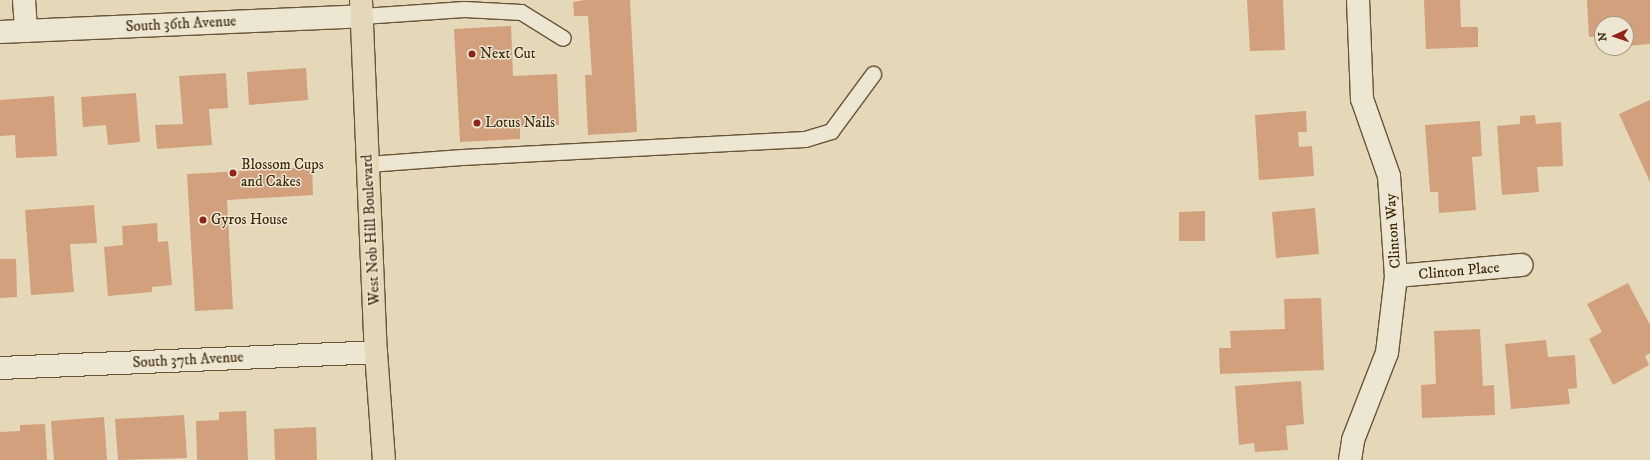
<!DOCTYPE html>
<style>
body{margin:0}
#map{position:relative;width:1650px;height:460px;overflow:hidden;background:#e4d8b9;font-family:"IM FELL DW Pica",serif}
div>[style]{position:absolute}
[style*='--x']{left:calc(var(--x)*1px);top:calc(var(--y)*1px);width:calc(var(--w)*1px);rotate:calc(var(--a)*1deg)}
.building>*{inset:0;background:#d2a07c}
.roads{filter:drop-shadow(1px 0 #685536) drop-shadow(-1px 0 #685536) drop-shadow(0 1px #685536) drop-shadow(0 -1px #685536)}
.service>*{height:15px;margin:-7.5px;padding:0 7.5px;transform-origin:7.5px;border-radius:7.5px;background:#ede6d2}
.minor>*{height:22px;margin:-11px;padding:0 11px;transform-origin:11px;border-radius:11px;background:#ede6d2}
.primary>*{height:22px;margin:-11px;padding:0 11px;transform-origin:11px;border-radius:11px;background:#e4d8b9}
.dots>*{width:11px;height:11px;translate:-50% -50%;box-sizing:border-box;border:2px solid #ede6d2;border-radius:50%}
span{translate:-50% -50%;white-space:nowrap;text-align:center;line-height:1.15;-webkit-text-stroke:3px #ede6d2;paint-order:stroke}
.street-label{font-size:15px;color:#3e290b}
.poi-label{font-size:15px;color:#3e290b}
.left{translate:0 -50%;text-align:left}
.north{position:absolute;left:1594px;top:16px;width:40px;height:40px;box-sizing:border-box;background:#ede6d2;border:1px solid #a79a82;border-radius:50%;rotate:267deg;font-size:11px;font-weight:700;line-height:16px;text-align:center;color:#3e290b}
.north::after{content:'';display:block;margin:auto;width:14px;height:18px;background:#8f2418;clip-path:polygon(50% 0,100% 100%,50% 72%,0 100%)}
</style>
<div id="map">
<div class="building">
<div style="clip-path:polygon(584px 0,630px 0,637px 132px,588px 135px,585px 75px,592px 75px,588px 16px,574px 16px,573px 2px)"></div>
<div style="clip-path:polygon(1247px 0,1283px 0,1285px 50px,1250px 51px)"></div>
<div style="clip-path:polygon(1424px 0,1460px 0,1461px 27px,1478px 27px,1478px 47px,1426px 49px)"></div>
<div style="clip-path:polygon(1587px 0,1650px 0,1650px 44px,1626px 46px,1626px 24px,1602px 24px,1602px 36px,1589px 37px)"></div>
<div style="clip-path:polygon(511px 26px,513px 76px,557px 74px,559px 125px,520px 127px,520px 139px,460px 142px,454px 29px)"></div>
<div style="clip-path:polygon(306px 68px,308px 100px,249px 105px,247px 72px)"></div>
<div style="clip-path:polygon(226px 73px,228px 108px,209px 109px,212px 145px,157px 149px,155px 125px,183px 124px,179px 76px)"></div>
<div style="clip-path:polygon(136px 93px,140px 142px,108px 145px,106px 125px,83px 127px,81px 97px)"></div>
<div style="clip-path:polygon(54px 96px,57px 156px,16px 158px,15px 135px,0 136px,0 100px)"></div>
<div style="clip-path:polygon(1650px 100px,1650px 182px,1619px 114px)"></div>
<div style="clip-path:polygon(1306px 111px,1307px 132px,1298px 132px,1299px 147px,1312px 146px,1314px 176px,1259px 180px,1255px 115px)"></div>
<div style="clip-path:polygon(1535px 115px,1536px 124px,1561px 122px,1563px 166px,1537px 167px,1539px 192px,1502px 195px,1497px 126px,1520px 124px,1520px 116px)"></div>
<div style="clip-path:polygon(1480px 121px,1482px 156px,1472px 157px,1476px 210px,1439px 213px,1438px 192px,1430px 192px,1425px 125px)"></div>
<div style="clip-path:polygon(312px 167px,313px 195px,227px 200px,233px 309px,195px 311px,187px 174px)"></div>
<div style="clip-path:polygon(94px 205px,97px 243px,70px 244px,74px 292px,31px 295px,25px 210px)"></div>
<div style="clip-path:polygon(1315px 208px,1319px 254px,1276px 258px,1272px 212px)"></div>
<div style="clip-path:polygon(1205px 211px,1205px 241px,1179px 241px,1179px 212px)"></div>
<div style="clip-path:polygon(157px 223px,158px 242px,168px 241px,172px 285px,152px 287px,152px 292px,108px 296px,104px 247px,123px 245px,122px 226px)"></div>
<div style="clip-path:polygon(0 259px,16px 259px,17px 297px,0 298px)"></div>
<div style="clip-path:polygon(1628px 283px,1650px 325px,1650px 353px,1645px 356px,1649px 365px,1613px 385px,1589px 339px,1602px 332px,1587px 304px)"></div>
<div style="clip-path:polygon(1321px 298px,1324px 370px,1220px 374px,1219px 348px,1231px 348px,1230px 331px,1285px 329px,1284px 299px)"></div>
<div style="clip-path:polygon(1480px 329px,1483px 386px,1494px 385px,1495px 415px,1422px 418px,1421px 385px,1436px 384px,1434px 331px)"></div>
<div style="clip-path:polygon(1546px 340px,1548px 357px,1575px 355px,1577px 388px,1568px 389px,1570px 404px,1511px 409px,1505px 344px)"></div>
<div style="clip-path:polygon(1301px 381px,1304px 424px,1286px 426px,1288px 450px,1255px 452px,1254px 443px,1239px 445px,1235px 386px)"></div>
<div style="clip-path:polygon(246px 411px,248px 460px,197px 460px,196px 421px,219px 420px,219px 412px)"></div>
<div style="clip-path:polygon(184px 415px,187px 458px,118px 460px,115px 419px)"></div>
<div style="clip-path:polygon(104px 417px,107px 460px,54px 460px,51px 421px)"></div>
<div style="clip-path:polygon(45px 424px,47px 460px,0 460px,0 432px,20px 431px,20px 425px)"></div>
<div style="clip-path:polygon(316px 427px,317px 460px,275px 460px,274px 429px)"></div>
</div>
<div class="roads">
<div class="service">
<div style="--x:362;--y:16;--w:102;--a:-3.9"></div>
<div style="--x:464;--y:9;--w:57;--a:3"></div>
<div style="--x:521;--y:12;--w:49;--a:31.8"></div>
<div style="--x:368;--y:164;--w:94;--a:-4.3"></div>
<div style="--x:462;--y:157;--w:343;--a:-3"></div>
<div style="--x:805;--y:139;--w:27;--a:-17"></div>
<div style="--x:831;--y:131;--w:71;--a:-53.6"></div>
</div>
<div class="minor">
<div style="--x:24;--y:0;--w:31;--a:86"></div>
<div style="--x:0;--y:32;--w:362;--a:-2.5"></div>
<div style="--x:1396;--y:276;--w:126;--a:-5"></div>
<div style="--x:0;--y:368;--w:376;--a:-2.4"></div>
<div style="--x:1350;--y:460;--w:20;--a:-81"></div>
<div style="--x:1353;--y:440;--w:93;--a:-68.7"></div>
<div style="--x:1387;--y:353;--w:78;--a:-83.3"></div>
<div style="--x:1396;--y:276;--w:100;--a:-94"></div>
<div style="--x:1389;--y:176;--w:82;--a:-109.3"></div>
<div style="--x:1362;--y:99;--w:99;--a:-92.3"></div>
</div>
<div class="primary">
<div style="--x:361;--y:0;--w:352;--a:87.6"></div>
<div style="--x:376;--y:352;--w:108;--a:85.8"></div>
</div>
</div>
<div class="dots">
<div style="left:472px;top:54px;background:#8f2418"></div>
<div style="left:477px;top:123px;background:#8f2418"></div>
<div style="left:233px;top:173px;background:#8f2418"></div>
<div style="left:203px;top:220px;background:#8f2418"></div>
</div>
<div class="street-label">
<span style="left:181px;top:24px;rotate:-3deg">South 36th Avenue</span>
<span style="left:371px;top:230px;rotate:-93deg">West Nob Hill Boulevard</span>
<span style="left:1393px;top:231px;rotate:-94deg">Clinton Way</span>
<span style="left:1459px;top:271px;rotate:-5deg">Clinton Place</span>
<span style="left:188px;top:360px;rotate:-3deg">South 37th Avenue</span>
</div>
<div class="poi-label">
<span class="left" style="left:480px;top:54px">Next Cut</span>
<span class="left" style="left:485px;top:123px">Lotus Nails</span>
<span class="left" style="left:241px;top:173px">Blossom Cups<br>and Cakes</span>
<span class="left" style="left:211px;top:220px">Gyros House</span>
</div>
<div class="north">N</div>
</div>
